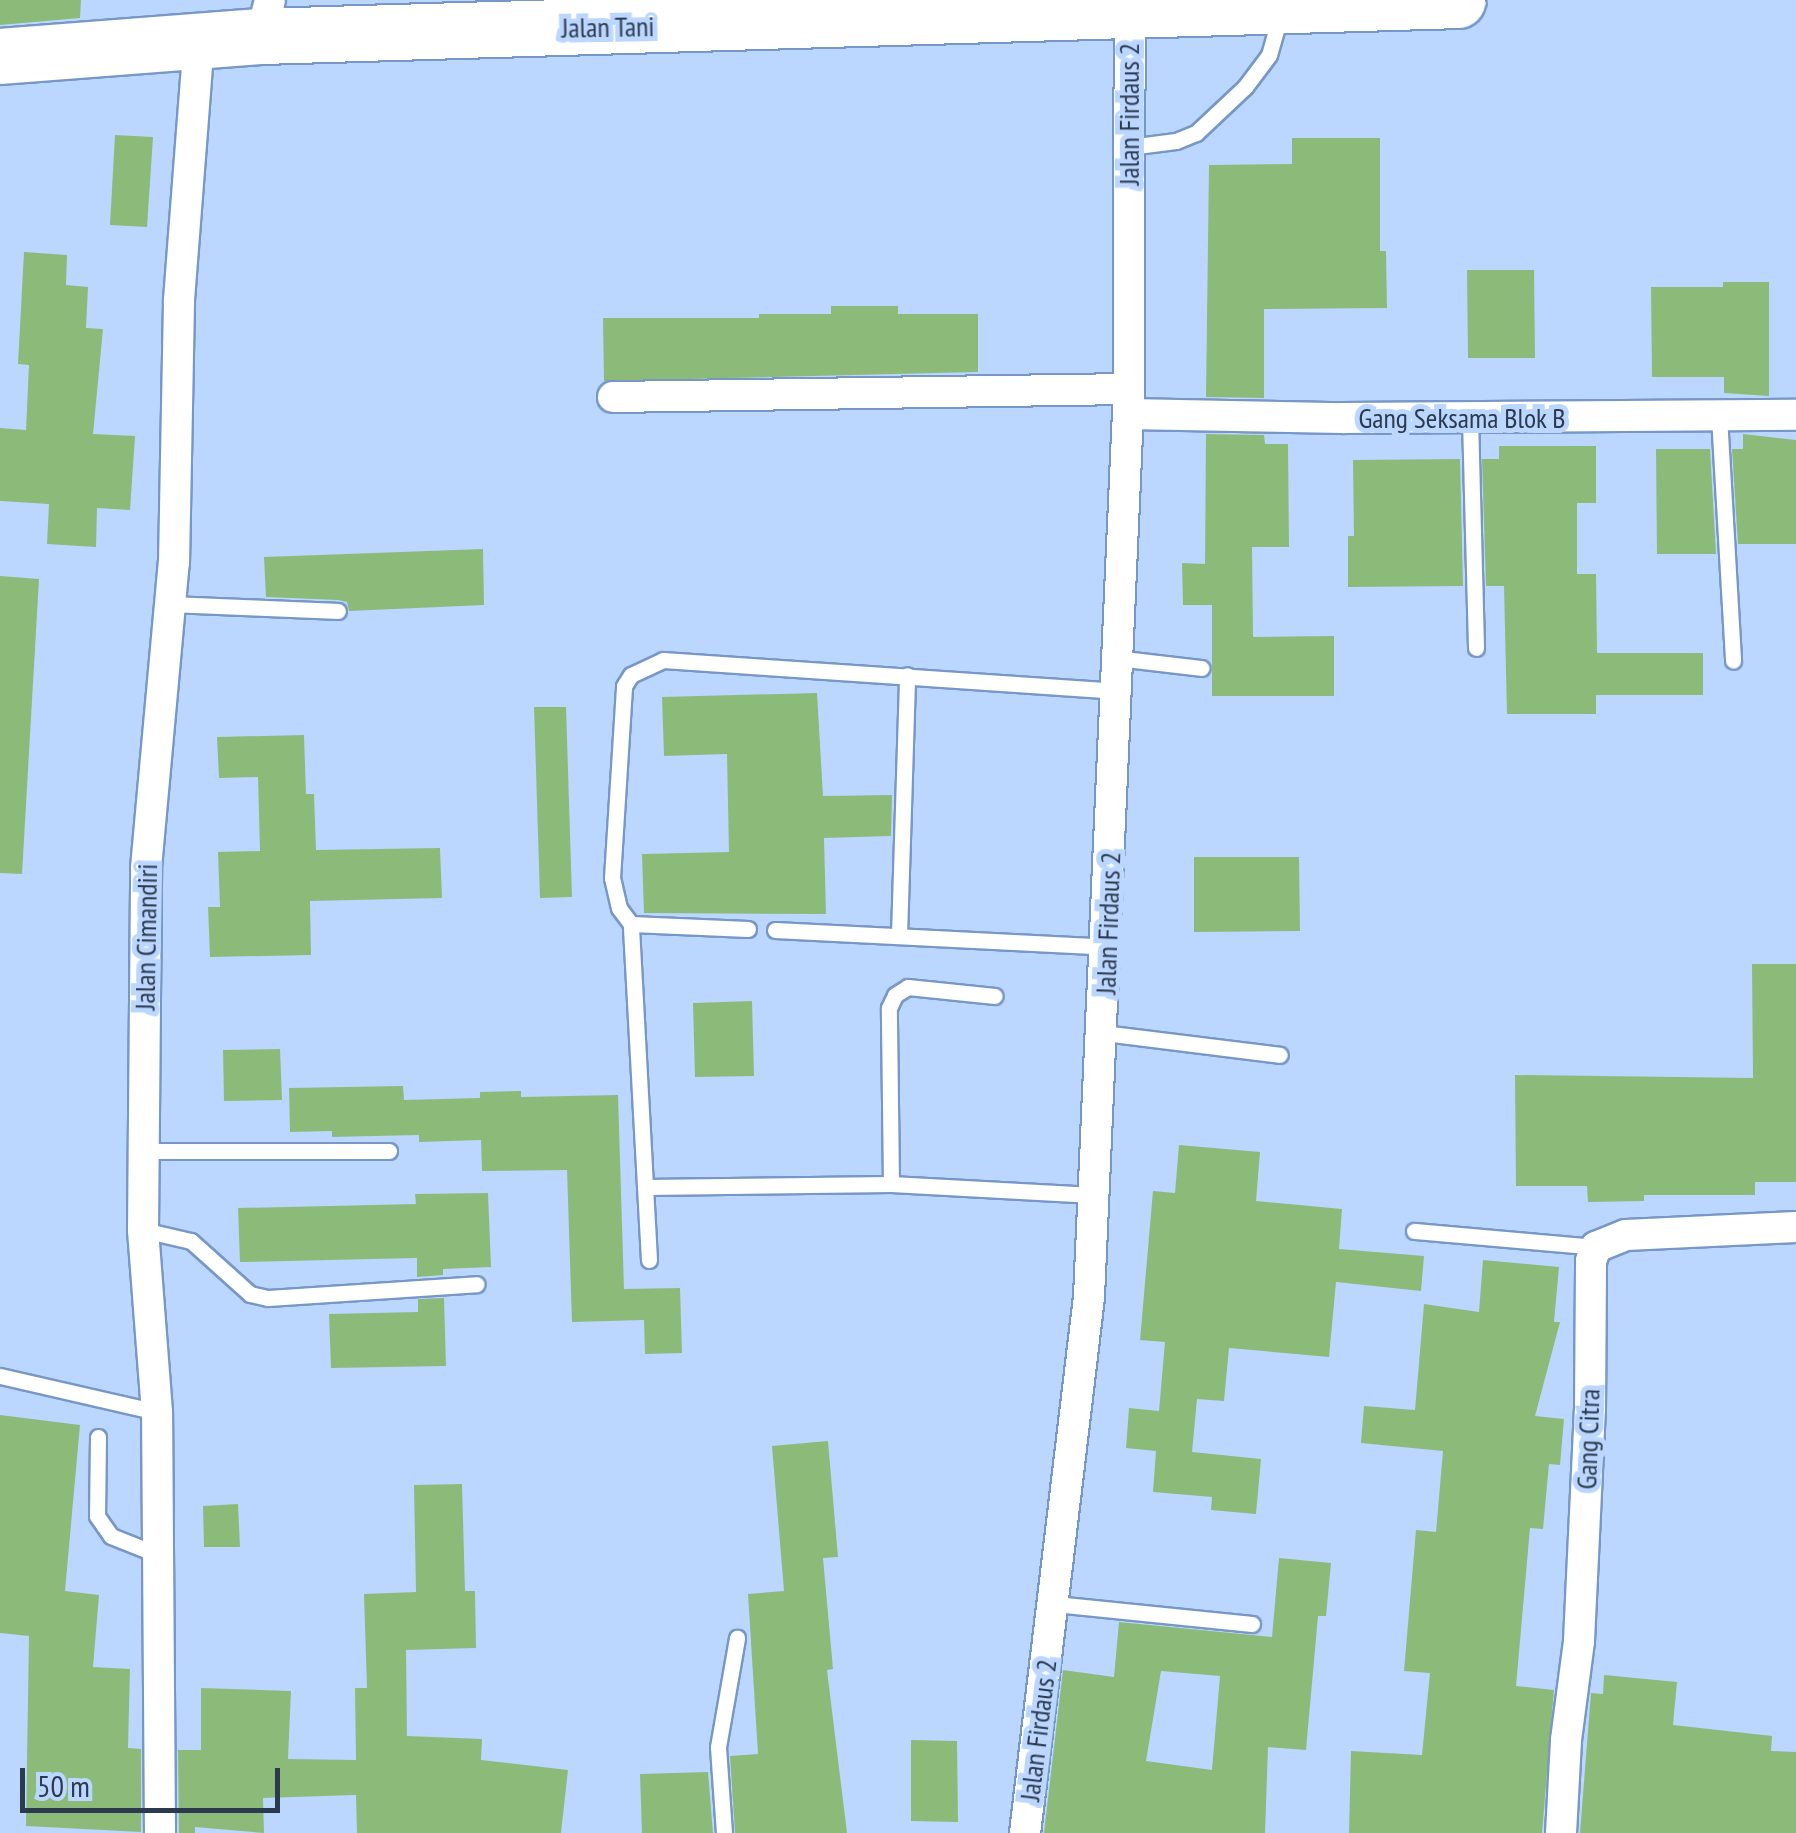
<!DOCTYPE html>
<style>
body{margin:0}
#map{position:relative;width:1796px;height:1833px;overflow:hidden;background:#bbd7ff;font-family:"PT Sans Narrow",sans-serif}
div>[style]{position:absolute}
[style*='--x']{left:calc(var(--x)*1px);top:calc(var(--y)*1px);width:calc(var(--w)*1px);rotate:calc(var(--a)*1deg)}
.building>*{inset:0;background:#8cbb79}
.roads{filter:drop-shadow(2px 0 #7798c7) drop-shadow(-2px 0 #7798c7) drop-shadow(0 2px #7798c7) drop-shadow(0 -2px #7798c7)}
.lane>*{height:15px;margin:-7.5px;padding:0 7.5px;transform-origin:7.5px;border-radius:7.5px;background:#fff}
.street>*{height:30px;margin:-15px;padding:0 15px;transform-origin:15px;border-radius:15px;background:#fff}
.highway>*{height:55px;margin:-27.5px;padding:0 27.5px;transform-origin:27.5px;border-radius:27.5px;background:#fff}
span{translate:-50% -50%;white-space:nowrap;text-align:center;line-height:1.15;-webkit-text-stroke:10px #bbd7ff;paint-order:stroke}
.street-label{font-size:28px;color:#2c3a4e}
.scale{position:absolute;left:20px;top:1768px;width:260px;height:45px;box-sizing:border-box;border:5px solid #2c3a4e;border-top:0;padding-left:12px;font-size:30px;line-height:35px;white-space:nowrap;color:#2c3a4e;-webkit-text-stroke:8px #bbd7ff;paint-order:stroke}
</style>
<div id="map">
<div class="building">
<div style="clip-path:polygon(0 0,81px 0,80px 18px,0 25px)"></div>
<div style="clip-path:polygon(115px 135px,153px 137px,147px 227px,110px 225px)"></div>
<div style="clip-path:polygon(1292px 138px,1380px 138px,1380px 251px,1386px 251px,1387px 308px,1264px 309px,1264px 398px,1206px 397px,1209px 165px,1292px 164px)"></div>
<div style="clip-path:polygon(24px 252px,67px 255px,66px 285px,88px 287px,86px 328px,103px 329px,93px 434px,135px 436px,130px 510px,97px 508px,96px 547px,47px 544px,49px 504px,0 501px,0 428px,26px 430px,29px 365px,18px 364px)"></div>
<div style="clip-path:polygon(1467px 270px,1534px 270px,1535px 358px,1468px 358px)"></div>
<div style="clip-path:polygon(1723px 282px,1769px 282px,1769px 396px,1724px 393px,1724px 377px,1652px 377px,1651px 287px,1723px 287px)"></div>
<div style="clip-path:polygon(831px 306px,898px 306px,898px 314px,978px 314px,978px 372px,604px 381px,603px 318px,759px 318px,759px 314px,831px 314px)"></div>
<div style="clip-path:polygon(1206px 434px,1264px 435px,1265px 444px,1288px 444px,1289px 547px,1252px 547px,1253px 637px,1334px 636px,1334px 696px,1212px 696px,1212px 605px,1183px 605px,1182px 563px,1205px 564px)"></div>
<div style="clip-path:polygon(1743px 434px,1796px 440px,1796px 544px,1738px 544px,1732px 449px,1743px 449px)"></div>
<div style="clip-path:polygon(1499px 446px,1596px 446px,1596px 503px,1577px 503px,1577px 574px,1596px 574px,1597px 653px,1703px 653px,1703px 695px,1596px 695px,1596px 714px,1507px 714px,1504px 586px,1486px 586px,1482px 459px,1499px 459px)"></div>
<div style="clip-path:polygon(1656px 449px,1710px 449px,1716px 554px,1657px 554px)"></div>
<div style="clip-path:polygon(1460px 459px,1463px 586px,1348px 587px,1348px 536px,1354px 536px,1353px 460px)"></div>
<div style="clip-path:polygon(483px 549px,484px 605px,349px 611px,347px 602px,338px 600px,266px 597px,264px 557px)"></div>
<div style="clip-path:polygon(0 576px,39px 579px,22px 874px,0 873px)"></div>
<div style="clip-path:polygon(817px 693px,823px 796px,892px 795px,891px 836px,824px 838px,826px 914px,644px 913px,642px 854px,729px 852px,727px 754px,664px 756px,662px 697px)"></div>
<div style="clip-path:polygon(534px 707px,566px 707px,572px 897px,540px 898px)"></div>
<div style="clip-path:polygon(304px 735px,306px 794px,314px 794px,316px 850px,440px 848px,442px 898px,310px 901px,311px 955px,210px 957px,208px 907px,220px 907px,218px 852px,260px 851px,258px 777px,219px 778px,217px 737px)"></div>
<div style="clip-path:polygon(1194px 857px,1299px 857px,1300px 931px,1194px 932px)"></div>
<div style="clip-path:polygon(1752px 964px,1796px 964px,1796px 1182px,1755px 1182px,1755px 1195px,1644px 1195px,1644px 1201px,1588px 1202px,1587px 1186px,1516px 1186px,1515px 1075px,1753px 1078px)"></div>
<div style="clip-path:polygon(752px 1001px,754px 1076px,695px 1077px,693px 1003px)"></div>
<div style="clip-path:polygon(280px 1049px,282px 1100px,224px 1101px,223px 1050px)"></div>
<div style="clip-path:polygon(403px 1086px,404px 1100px,480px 1098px,480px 1092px,521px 1091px,521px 1097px,618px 1095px,624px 1289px,680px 1288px,682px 1353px,645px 1354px,644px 1320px,572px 1322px,567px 1170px,482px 1171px,481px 1140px,419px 1142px,419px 1135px,332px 1137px,332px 1131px,290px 1132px,289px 1088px)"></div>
<div style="clip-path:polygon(1179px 1145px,1260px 1152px,1256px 1201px,1342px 1209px,1339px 1249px,1424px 1256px,1421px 1291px,1336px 1282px,1329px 1357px,1229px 1348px,1224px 1401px,1197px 1399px,1192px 1452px,1261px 1459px,1256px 1514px,1211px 1510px,1212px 1497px,1153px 1492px,1156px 1451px,1126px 1448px,1129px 1408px,1159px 1411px,1165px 1342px,1140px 1340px,1153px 1191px,1175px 1193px)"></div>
<div style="clip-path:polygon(488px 1193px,491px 1267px,443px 1269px,443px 1275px,417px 1277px,417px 1258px,240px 1262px,238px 1208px,416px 1204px,415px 1194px)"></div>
<div style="clip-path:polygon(1483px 1260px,1559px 1267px,1554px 1322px,1560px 1322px,1535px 1416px,1564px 1419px,1560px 1465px,1549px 1464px,1543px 1529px,1530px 1528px,1516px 1686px,1554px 1690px,1542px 1833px,1349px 1833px,1351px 1751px,1422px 1755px,1430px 1673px,1404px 1671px,1416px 1530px,1436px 1532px,1443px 1451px,1361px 1443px,1364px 1406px,1415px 1410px,1424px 1304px,1479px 1312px)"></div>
<div style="clip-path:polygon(444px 1298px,446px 1366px,331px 1368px,329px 1314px,418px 1312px,418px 1299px)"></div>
<div style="clip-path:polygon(0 1415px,80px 1425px,65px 1591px,99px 1595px,93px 1667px,130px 1669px,128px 1748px,141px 1749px,141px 1832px,26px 1826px,29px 1636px,0 1633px)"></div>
<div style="clip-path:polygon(828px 1441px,838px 1557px,823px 1558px,833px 1669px,827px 1670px,847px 1833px,735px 1833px,730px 1756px,758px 1754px,748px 1594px,784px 1591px,772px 1446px)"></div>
<div style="clip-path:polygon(462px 1484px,465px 1591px,475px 1591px,476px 1648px,406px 1650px,407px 1736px,482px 1739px,481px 1760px,568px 1770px,561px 1833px,357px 1833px,356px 1795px,263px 1798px,264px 1833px,195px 1827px,195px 1833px,179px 1833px,178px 1750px,201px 1750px,201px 1688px,291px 1691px,288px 1759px,356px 1760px,355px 1688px,367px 1688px,364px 1594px,416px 1592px,414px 1485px)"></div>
<div style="clip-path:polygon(238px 1504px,240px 1547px,204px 1547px,203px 1506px)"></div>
<div style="clip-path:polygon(evenodd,1279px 1558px,1331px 1563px,1326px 1616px,1318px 1616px,1306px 1750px,1268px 1747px,1265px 1833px,1044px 1833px,1063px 1670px,1114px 1677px,1119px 1622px,1272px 1637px,1279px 1558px,1161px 1671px,1220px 1676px,1212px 1770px,1146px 1761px,1161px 1671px)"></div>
<div style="clip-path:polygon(1604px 1675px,1677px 1682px,1673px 1725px,1772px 1736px,1771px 1751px,1796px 1752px,1796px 1833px,1580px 1833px,1591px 1693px,1603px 1694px)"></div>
<div style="clip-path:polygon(911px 1740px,957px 1741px,958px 1822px,911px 1821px)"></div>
<div style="clip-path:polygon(708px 1772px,713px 1833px,642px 1833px,640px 1774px)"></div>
</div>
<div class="roads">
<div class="lane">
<div style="--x:1129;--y:147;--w:47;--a:-7.3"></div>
<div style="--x:1176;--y:141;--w:22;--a:-22"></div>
<div style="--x:1196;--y:133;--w:67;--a:-43.2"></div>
<div style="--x:1245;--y:87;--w:40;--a:-53"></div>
<div style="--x:1269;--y:55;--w:40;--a:-74"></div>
<div style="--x:1719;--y:416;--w:245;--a:86.7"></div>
<div style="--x:1470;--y:418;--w:230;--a:88.5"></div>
<div style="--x:171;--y:604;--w:167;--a:2.4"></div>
<div style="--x:1116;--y:658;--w:86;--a:6.7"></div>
<div style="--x:631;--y:924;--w:117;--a:2.4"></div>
<div style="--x:775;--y:930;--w:333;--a:2.9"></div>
<div style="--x:899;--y:935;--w:260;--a:-88.2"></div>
<div style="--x:1104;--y:1033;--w:177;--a:7.1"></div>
<div style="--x:144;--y:1151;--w:245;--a:0"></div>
<div style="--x:891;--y:1184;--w:176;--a:-90.7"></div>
<div style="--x:889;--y:1008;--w:14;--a:-65"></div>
<div style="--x:895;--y:995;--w:15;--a:-32"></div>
<div style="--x:908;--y:987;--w:87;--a:5.9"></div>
<div style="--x:645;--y:1187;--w:246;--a:-0.7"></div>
<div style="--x:891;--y:1184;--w:203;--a:3.1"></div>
<div style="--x:143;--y:1230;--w:49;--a:12.9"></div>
<div style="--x:191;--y:1241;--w:79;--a:41.9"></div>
<div style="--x:250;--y:1294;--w:18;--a:13"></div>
<div style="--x:268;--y:1298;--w:209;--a:-3.8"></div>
<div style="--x:1414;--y:1231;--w:183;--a:5"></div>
<div style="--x:649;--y:1260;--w:336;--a:-93.1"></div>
<div style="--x:631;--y:924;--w:20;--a:-127"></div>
<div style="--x:619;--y:908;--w:31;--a:-103"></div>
<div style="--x:612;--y:878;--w:192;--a:-86.4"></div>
<div style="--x:624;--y:686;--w:13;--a:-58"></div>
<div style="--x:631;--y:675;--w:35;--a:-25"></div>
<div style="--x:663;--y:660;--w:453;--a:3.9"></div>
<div style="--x:0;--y:1376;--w:161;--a:12.9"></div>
<div style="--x:98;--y:1437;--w:79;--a:90.7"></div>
<div style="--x:97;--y:1516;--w:24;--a:55"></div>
<div style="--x:111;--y:1536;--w:48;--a:21.8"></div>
<div style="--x:1055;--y:1604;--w:198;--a:5.8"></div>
<div style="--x:724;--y:1833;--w:86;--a:-94"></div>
<div style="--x:718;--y:1747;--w:111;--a:-80.1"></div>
</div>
<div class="street">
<div style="--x:261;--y:36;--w:37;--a:-76"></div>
<div style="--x:613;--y:397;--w:516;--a:-0.89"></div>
<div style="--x:1128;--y:414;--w:215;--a:1.1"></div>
<div style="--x:1343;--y:418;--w:453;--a:-0.4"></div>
<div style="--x:160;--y:1833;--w:421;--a:-90.4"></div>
<div style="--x:157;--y:1412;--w:183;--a:-94.4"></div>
<div style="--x:143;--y:1230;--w:362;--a:-89.5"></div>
<div style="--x:146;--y:868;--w:306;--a:-84.8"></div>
<div style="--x:174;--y:563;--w:263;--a:-88.9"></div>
<div style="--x:179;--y:300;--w:259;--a:-85.6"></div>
<div style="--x:1025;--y:1833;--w:540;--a:-83.19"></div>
<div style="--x:1089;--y:1297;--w:909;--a:-87.48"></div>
<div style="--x:1129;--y:389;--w:389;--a:-89.9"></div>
<div style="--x:1561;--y:1833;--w:93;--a:-86.9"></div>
<div style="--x:1566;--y:1740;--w:100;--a:-82.5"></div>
<div style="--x:1579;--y:1641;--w:231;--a:-87.3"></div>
<div style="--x:1590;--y:1410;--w:149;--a:-89.6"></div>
<div style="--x:1591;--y:1261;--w:15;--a:-70"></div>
<div style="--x:1596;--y:1247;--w:32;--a:-22"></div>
<div style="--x:1626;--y:1235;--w:170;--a:-2.7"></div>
</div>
<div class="highway">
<div style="--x:0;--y:56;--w:262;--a:-4.4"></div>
<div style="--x:261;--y:36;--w:1197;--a:-1.72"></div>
</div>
</div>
<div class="street-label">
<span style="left:608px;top:27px;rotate:-1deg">Jalan Tani</span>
<span style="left:1129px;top:114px;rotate:-90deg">Jalan Firdaus 2</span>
<span style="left:1462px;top:418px">Gang Seksama Blok B</span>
<span style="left:1108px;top:923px;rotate:-88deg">Jalan Firdaus 2</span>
<span style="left:146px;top:937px;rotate:-89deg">Jalan Cimandiri</span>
<span style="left:1588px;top:1439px;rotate:-88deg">Gang Citra</span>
<span style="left:1038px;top:1730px;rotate:-83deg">Jalan Firdaus 2</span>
</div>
<div class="scale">50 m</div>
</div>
